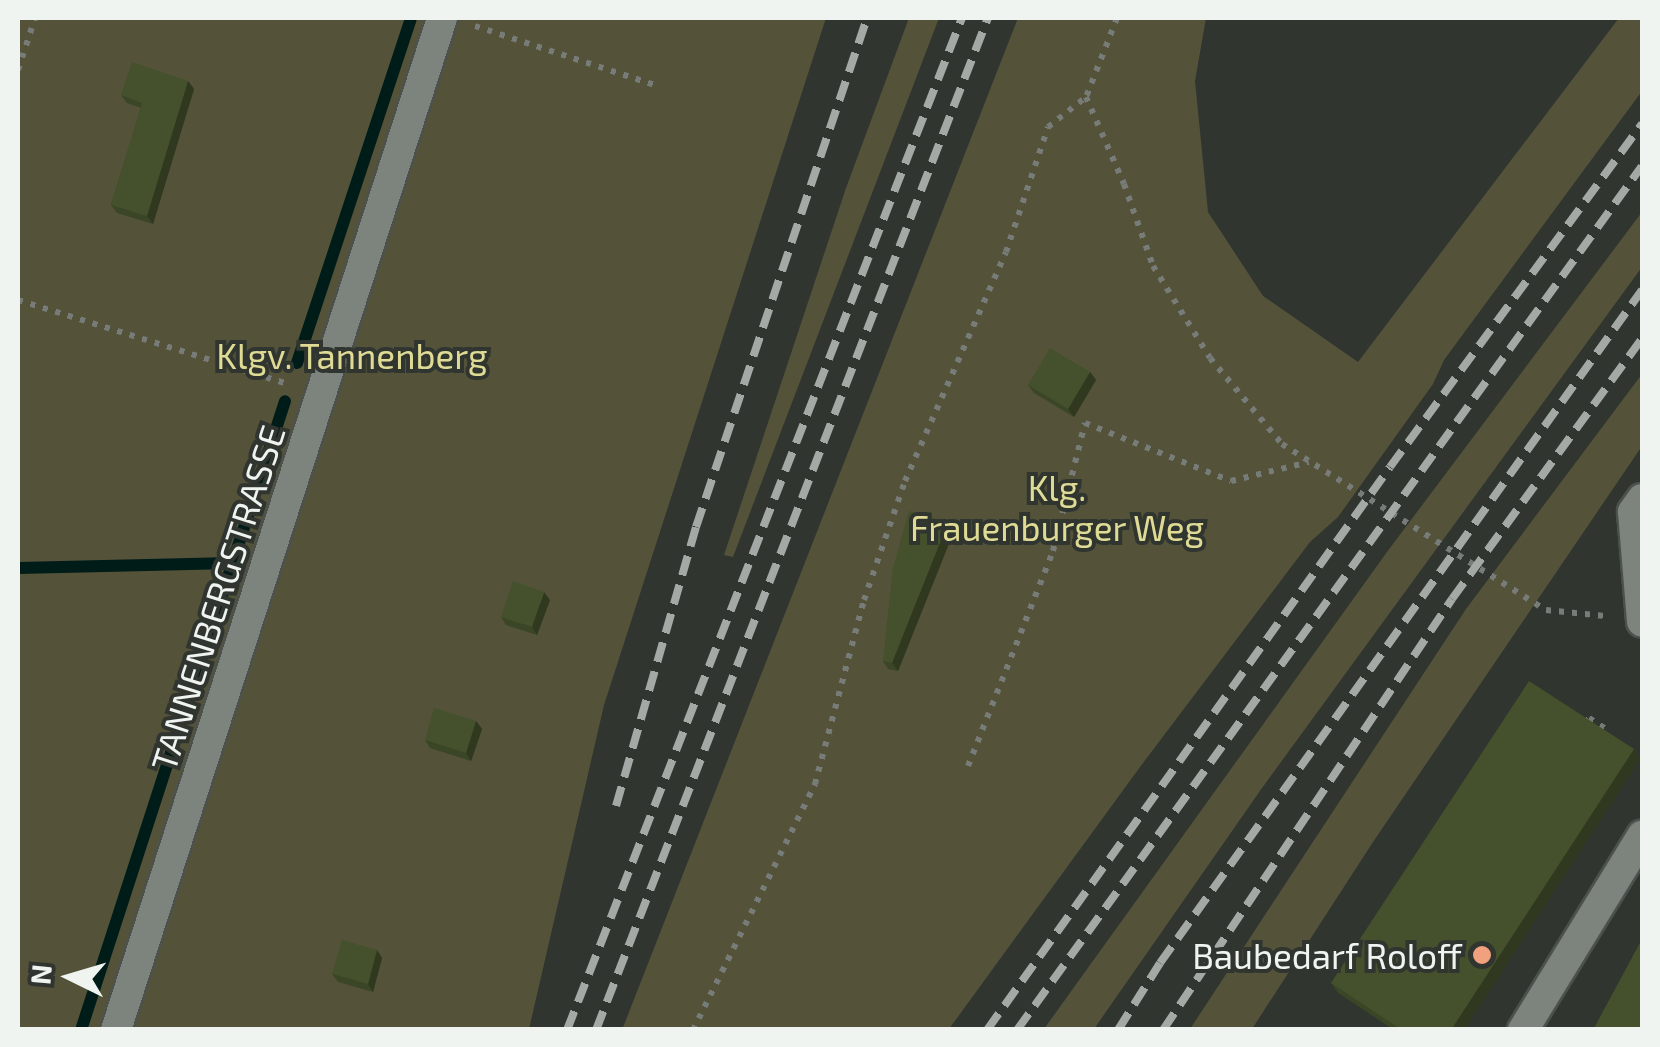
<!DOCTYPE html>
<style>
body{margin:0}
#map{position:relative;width:1660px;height:1047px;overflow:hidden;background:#303530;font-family:"Exo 2",sans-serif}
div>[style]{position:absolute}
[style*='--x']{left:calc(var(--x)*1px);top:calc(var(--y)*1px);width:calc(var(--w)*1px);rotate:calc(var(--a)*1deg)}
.green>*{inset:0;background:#54533a}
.stream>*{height:12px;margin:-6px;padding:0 6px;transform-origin:6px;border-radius:6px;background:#001c19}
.path>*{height:6px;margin-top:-3px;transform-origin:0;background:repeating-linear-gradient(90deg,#787c78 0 5px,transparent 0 13px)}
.roads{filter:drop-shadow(2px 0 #4c514c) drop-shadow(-2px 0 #4c514c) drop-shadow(0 2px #4c514c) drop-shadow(0 -2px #4c514c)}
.minor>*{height:30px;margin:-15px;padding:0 15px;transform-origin:15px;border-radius:15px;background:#7d837d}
.rail>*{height:8px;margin-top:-4px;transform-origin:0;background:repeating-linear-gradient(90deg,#a5a9a5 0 20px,transparent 0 30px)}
.wall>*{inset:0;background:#3a4626}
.shaded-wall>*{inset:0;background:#30391f}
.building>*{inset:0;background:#44512c}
.dots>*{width:28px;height:28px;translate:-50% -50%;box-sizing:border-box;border:5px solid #303530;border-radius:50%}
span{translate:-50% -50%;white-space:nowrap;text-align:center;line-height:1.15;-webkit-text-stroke:8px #303530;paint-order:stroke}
.park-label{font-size:35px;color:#dfdb95}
.street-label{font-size:35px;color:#f0f4f0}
.poi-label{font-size:35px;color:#f0f4f0}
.right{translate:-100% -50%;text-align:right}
.frame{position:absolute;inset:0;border:20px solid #f0f4f0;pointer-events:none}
.north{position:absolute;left:20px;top:927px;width:100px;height:100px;-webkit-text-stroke:8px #303530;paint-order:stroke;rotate:275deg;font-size:28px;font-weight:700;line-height:40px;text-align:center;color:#f0f4f0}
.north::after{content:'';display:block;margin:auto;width:35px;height:45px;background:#f0f4f0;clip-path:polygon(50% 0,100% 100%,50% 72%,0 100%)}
</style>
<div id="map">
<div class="green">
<div style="clip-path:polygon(18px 18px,826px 18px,604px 705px,529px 1029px,18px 1029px)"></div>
<div style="clip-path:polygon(909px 18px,939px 18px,733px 557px,724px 555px,846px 188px)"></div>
<div style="clip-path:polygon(1018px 18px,1206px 18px,1195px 81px,1208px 212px,1263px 296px,1358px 362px,1619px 18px,1642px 18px,1642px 91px,1444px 360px,1433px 384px,1338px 517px,1310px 542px,1140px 767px,949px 1029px,622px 1030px)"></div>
<div style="clip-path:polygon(1642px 212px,1642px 267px,1262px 788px,1094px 1029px,1044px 1029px,1387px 552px)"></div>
<div style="clip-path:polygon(1642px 374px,1642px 446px,1373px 842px,1252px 1029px,1190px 1029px,1466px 609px)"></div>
</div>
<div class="stream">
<div style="--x:297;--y:363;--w:363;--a:-71.7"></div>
<div style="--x:18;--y:568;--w:215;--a:-1.3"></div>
<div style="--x:81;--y:1030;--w:661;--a:-72.03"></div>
</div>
<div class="path">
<div style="--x:1117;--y:18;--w:85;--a:111.4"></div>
<div style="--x:1086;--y:97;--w:95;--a:66.4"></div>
<div style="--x:1124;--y:184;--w:87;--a:70.5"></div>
<div style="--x:1153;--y:266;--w:108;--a:58.2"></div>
<div style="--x:1210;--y:358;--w:112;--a:50.1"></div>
<div style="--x:1282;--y:444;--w:312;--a:32.2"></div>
<div style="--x:1546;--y:610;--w:59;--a:5.8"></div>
<div style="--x:475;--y:26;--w:188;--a:18.2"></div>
<div style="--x:18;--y:70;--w:55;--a:-71.9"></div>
<div style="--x:18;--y:300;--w:283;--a:17.3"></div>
<div style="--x:1586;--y:723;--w:6;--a:-59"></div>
<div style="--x:1589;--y:718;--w:20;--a:33"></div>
<div style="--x:968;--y:766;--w:231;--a:-68.4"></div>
<div style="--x:1053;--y:551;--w:132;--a:-76"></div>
<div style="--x:1085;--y:423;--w:157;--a:21.7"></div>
<div style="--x:1231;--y:481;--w:80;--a:-13.7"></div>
<div style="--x:693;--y:1030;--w:275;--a:-63.6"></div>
<div style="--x:815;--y:784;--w:190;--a:-75.1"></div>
<div style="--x:864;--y:600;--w:126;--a:-71"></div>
<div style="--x:905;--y:481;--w:250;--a:-66.2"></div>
<div style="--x:1006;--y:252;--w:132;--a:-71.4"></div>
<div style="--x:1048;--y:127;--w:48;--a:-38.3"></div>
</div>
<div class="roads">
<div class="minor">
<div style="--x:1642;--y:499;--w:16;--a:125"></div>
<div style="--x:1633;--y:512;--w:110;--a:85.3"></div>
<div style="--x:116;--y:1030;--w:1063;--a:-72.14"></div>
<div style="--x:1523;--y:1030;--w:228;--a:-58.5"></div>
</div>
</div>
<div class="rail">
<div style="--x:616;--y:806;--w:290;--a:-74"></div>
<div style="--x:696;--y:527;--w:537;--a:-71.43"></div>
<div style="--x:567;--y:1030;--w:1086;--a:-68.68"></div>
<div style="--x:596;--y:1030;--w:1085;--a:-68.83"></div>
<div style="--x:987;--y:1030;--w:692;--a:-54.4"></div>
<div style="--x:1390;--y:467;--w:426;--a:-53.7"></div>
<div style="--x:1017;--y:1030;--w:1066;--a:-54.12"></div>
<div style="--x:1118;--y:1030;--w:79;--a:-57.9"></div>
<div style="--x:1160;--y:963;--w:828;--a:-54.39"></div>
<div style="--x:1163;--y:1030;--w:519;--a:-56.16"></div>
<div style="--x:1452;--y:599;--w:323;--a:-53.9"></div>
</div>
<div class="wall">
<div style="clip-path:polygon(188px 81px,194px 89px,153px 224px,117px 213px,111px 205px,141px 108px,127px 103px,121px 95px)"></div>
<div style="clip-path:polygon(1090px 372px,1096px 380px,1074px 417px,1034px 393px,1028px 385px)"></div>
<div style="clip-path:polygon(954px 531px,898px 671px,888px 669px,883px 661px)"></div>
<div style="clip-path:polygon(550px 600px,537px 635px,506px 625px,501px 617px)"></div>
<div style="clip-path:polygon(476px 721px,482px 729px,471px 761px,430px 748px,425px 740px)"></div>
<div style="clip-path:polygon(1634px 749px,1640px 759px,1464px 1030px,1394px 1030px,1338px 993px,1331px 983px)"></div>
<div style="clip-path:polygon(377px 950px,382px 958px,373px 992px,338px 982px,332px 974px)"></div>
</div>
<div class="shaded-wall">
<div style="clip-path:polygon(188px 81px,194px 89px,153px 224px,147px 216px)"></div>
<div style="clip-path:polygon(1090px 372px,1096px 380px,1074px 417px,1068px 409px)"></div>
<div style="clip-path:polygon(948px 522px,954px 531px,898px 671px,892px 663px)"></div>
<div style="clip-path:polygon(544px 592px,550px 600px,537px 635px,532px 627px)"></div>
<div style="clip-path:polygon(476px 721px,482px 729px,471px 761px,466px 753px)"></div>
<div style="clip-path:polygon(1634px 749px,1640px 759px,1464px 1030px,1451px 1030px)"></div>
<div style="clip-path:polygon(377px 950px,382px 958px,373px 992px,368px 984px)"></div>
</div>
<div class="building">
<div style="clip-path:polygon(132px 62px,188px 81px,147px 216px,111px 205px,142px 103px,121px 95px)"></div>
<div style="clip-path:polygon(1050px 348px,1090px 372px,1068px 409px,1028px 385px)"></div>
<div style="clip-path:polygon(909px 511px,948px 522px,892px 663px,883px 661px,893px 568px)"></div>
<div style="clip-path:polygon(513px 581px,544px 592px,532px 627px,501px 617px)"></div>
<div style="clip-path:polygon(1529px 681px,1634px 749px,1451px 1030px,1402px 1030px,1331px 983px)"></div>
<div style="clip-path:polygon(434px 708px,476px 721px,466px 753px,425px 740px)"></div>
<div style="clip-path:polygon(1642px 939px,1642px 1030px,1593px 1030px)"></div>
<div style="clip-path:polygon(342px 940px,377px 950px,368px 984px,332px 974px)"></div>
</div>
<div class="dots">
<div style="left:1482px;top:955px;background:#f1a17d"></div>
</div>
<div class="park-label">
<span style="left:352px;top:355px">Klgv. Tannenberg</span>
<span style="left:1057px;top:507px">Klg.<br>Frauenburger Weg</span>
</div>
<div class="street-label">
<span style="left:217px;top:598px;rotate:-72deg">TANNENBERGSTRASSE</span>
</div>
<div class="poi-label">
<span class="right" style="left:1462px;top:955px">Baubedarf Roloff</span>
</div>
<div class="frame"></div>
<div class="north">N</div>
</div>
